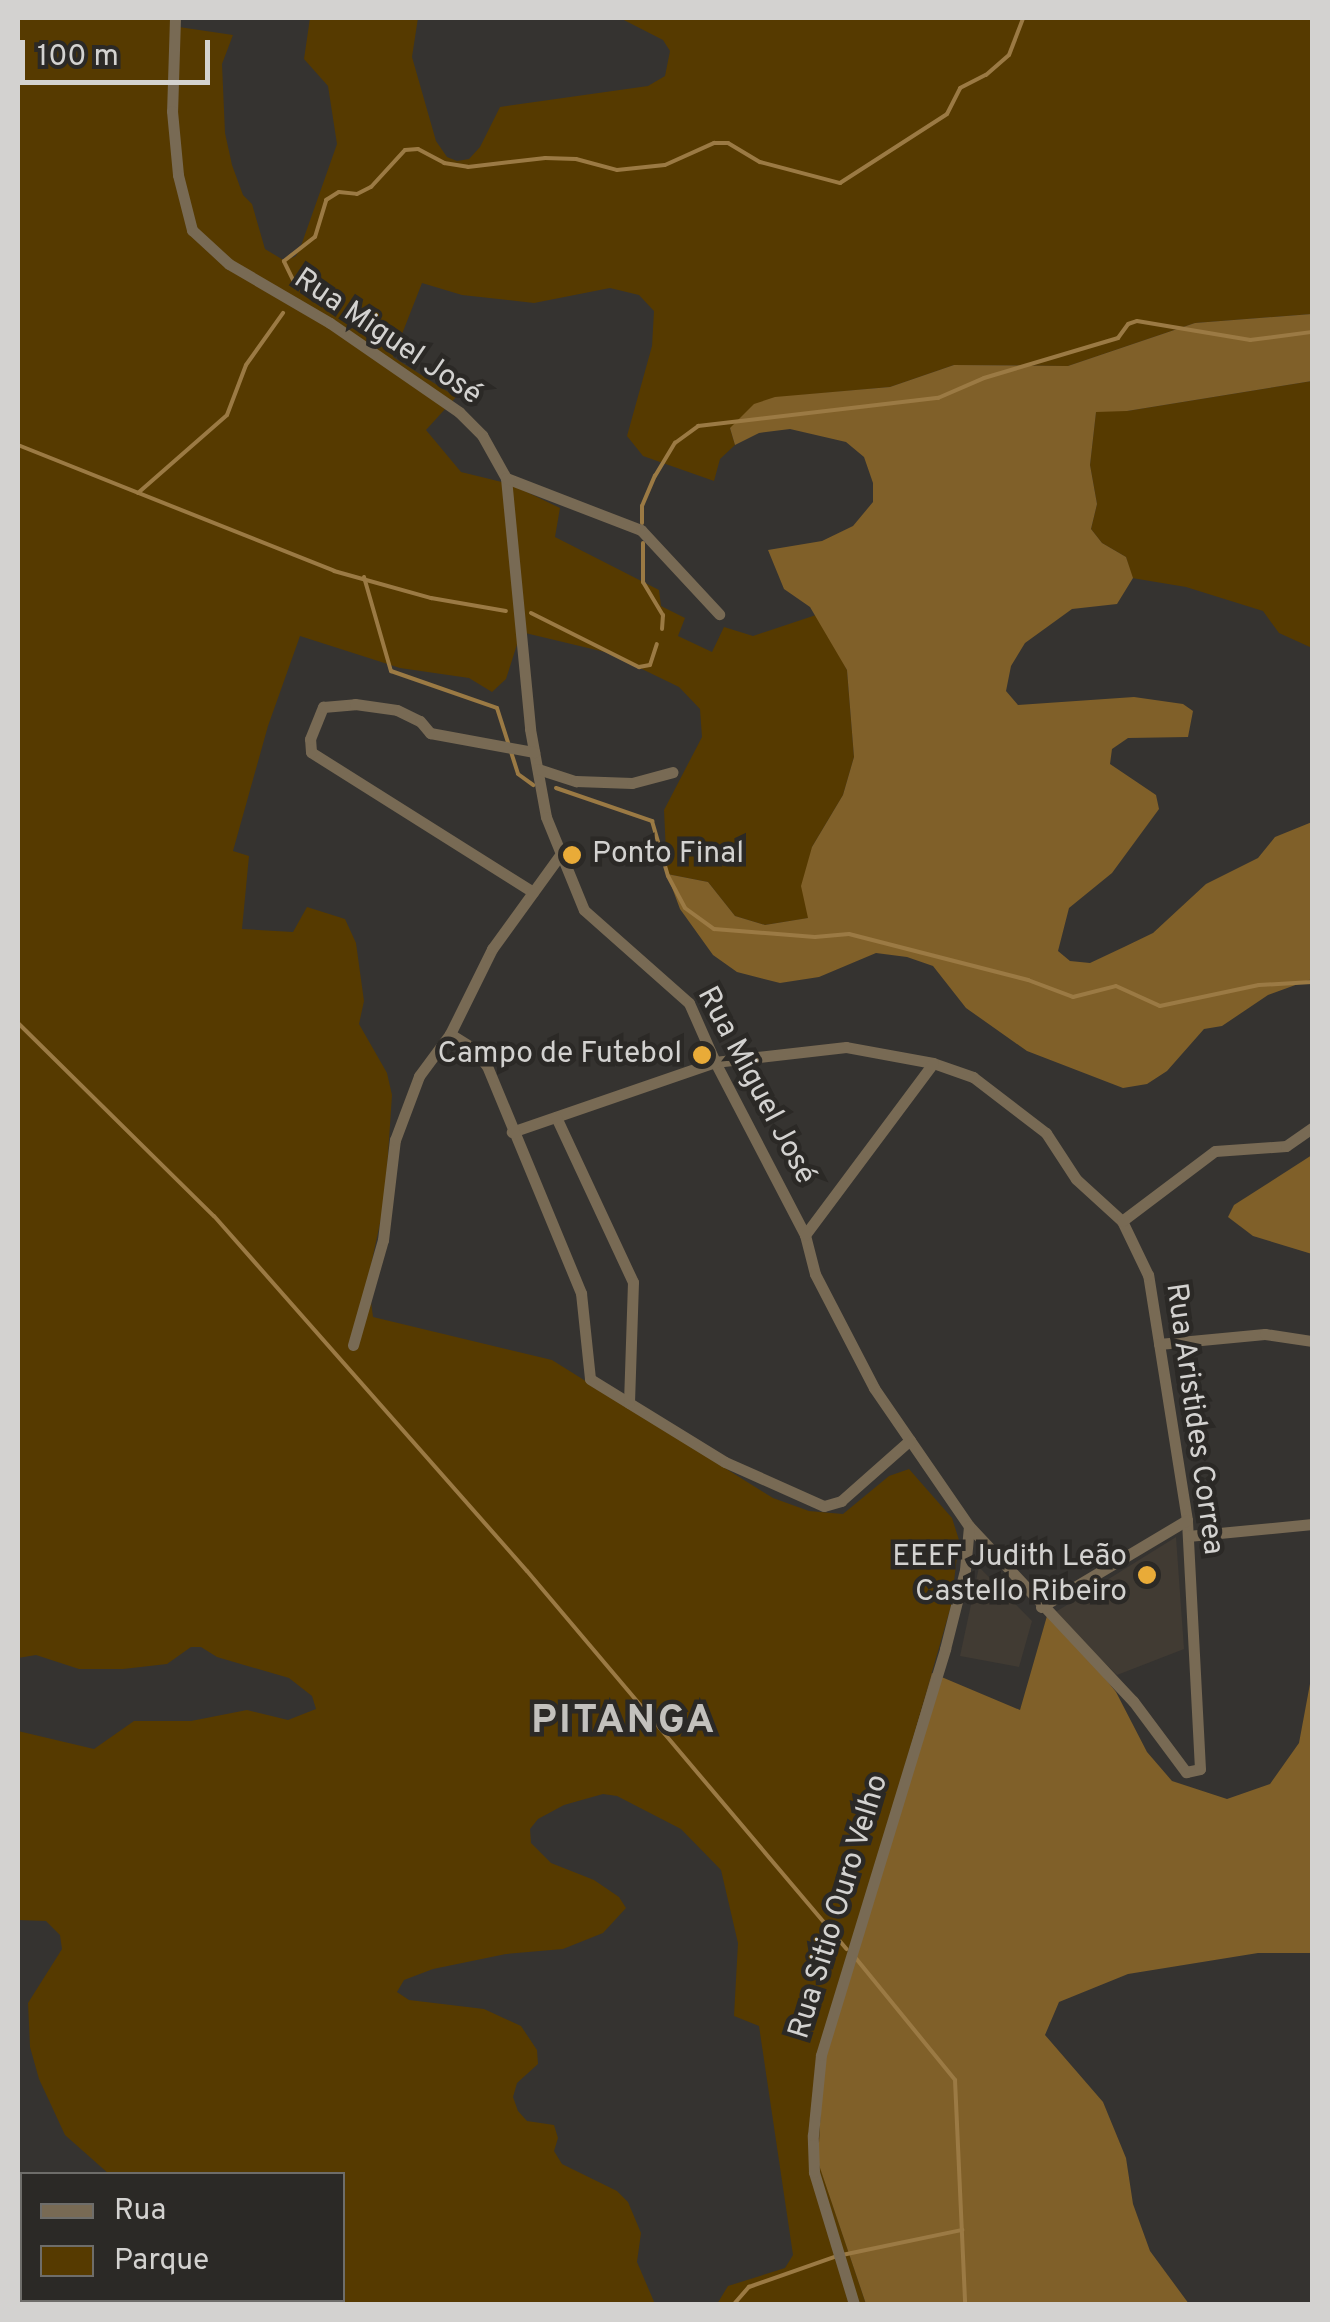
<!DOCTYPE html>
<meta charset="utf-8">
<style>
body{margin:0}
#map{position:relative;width:1330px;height:2322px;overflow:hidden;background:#353330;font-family:Overpass,sans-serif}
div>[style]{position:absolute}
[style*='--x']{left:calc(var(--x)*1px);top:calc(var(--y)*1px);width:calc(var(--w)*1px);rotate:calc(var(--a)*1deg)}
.built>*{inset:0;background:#413b33}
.green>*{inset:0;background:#563a00}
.forest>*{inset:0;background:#806029}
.stream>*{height:4px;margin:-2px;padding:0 2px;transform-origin:2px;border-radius:2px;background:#9b7a44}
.street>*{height:11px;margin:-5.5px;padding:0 5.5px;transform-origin:5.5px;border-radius:5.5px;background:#786a54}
.dots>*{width:28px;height:28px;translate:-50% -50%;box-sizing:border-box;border:5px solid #2b2926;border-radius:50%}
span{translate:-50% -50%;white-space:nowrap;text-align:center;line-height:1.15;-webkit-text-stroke:9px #2b2926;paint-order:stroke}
.street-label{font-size:30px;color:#d3d2d0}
.poi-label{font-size:30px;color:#d3d2d0}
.left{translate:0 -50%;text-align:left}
.right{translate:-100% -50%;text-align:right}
.district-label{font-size:40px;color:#c3c1bd;font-weight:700;letter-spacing:2.5px}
.frame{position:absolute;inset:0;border:20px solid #d3d2d0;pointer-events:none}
.legend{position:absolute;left:20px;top:2172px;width:325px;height:130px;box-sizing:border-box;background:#2b2926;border:2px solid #6e6d6a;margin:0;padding:12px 18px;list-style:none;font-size:30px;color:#d3d2d0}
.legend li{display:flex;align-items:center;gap:20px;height:50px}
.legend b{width:50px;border:2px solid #6e6d6a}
.scale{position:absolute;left:20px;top:40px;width:190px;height:45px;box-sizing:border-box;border:5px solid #d3d2d0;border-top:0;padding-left:12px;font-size:30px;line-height:35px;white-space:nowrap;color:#d3d2d0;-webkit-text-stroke:8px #2b2926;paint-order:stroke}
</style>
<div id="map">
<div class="built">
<div style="clip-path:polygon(1176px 1537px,1184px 1649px,1117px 1675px,1054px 1613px)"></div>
<div style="clip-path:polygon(979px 1567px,1032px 1621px,1019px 1667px,960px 1656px)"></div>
</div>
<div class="green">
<div style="clip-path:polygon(18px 18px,181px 18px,179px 27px,233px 35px,222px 64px,225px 133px,232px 165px,243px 195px,252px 204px,265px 249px,285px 261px,296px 256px,302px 243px,337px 144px,328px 86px,304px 59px,310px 18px,418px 18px,412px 57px,436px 141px,447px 157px,457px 161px,469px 159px,480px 147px,500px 107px,648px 86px,665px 76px,670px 51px,663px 40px,620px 18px,1312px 18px,1312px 314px,1195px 323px,1068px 366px,954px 365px,890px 387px,803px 395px,730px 428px,735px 445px,720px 459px,714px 481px,643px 456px,627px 436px,652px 346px,654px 311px,639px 295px,610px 288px,534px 303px,462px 295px,422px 283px,393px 357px,456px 397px,426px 430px,461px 472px,510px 484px,560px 508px,555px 537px,659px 590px,661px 606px,685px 618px,678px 636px,712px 652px,724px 627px,753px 636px,816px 615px,828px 633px,847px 670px,854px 757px,843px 795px,812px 847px,809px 918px,765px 925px,735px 916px,708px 882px,667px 874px,664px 810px,702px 737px,700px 709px,679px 687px,609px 653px,521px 632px,506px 679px,492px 692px,469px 678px,400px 668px,300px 636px,268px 726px,233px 851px,249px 856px,242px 929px,293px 932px,307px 907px,345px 919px,356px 943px,364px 1001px,359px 1024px,387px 1073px,392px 1095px,385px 1200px,368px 1279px,373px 1317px,552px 1360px,773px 1498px,809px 1511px,843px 1514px,889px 1476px,909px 1469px,952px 1518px,959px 1540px,951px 1606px,824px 2047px,818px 2161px,866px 2304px,717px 2304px,728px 2286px,785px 2268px,793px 2255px,759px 2026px,734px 2016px,738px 1943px,721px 1870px,681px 1829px,617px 1796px,603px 1794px,564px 1805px,538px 1819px,530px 1829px,531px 1843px,551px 1863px,594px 1880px,619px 1897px,626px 1908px,603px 1933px,563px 1949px,506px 1954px,433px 1969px,404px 1980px,397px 1992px,409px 2000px,484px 2009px,521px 2026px,537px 2050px,538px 2064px,517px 2083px,513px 2097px,518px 2111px,527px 2121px,554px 2125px,558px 2138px,554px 2151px,562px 2164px,617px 2191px,628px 2202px,641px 2233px,637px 2262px,655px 2304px,264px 2304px,266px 2300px,342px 2300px,342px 2174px,109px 2174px,65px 2135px,39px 2079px,30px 2047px,28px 2003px,62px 1949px,60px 1935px,46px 1921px,18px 1920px,18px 1731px,94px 1749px,134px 1721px,191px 1721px,247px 1710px,288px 1720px,316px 1709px,312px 1696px,289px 1678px,217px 1657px,201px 1647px,191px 1647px,167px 1664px,123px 1669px,79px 1669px,36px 1655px,18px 1658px)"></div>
<div style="clip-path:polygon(1312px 381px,1312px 648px,1279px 633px,1263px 611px,1186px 587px,1132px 578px,1126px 557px,1102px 543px,1091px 529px,1097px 504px,1090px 465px,1096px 411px,1127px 411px)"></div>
</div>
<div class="forest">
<div style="clip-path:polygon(1312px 314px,1312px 381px,1127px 411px,1096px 412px,1090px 465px,1097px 504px,1091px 529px,1102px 543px,1126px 557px,1133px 578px,1117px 604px,1072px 609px,1025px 643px,1011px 666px,1006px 691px,1018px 705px,1134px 697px,1183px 704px,1193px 711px,1188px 737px,1128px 738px,1112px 749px,1110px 764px,1156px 795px,1159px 809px,1112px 873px,1069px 908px,1058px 951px,1070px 961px,1090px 963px,1124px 947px,1153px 933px,1206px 884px,1258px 858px,1275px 837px,1312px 822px,1312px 979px,1268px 995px,1222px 1026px,1204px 1029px,1167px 1071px,1147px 1084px,1123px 1088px,1027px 1051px,966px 1008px,933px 966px,907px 957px,876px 953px,819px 977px,780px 983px,737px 972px,713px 955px,680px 909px,667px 874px,708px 882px,735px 916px,765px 925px,808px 918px,801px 886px,812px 847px,843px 795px,854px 757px,847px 670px,810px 607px,784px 589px,768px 550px,822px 541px,853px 526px,873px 502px,873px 483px,864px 457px,846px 442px,790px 429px,759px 433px,735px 445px,730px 428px,754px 404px,775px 397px,890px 387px,954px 365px,1068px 366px,1195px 323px)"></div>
<div style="clip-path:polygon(1312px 1155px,1312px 1254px,1253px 1236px,1228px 1217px,1234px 1205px)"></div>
<div style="clip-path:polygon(1049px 1609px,1116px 1692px,1147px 1752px,1172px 1781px,1227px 1799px,1270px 1784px,1299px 1743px,1312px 1673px,1312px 1953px,1258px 1953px,1128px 1974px,1059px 2002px,1045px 2035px,1103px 2102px,1126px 2158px,1133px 2204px,1150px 2251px,1189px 2304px,866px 2304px,818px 2162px,824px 2047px,932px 1673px,1020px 1710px)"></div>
</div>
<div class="stream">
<div style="--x:297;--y:288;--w:30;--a:-116"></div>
<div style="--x:284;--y:261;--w:39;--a:-38"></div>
<div style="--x:315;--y:237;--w:39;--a:-73"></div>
<div style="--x:326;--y:200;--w:15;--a:-32"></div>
<div style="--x:339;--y:192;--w:18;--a:6"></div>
<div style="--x:357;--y:194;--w:16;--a:-27"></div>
<div style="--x:371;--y:187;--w:50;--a:-47.4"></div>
<div style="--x:405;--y:150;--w:13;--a:-4"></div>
<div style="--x:418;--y:149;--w:30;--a:28"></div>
<div style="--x:444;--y:163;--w:24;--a:9"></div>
<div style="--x:468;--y:167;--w:78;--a:-6.7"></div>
<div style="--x:545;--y:158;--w:31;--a:2"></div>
<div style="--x:576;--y:159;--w:42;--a:15"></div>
<div style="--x:617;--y:170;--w:48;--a:-5.9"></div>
<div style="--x:665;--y:165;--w:54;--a:-24.2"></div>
<div style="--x:714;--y:143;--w:14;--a:0"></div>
<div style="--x:728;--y:143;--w:37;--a:31"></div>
<div style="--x:760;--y:162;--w:83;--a:14.7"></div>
<div style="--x:840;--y:183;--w:127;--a:-32.8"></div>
<div style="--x:947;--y:114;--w:29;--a:-63"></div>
<div style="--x:960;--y:88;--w:29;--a:-27"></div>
<div style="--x:986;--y:75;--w:30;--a:-41"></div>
<div style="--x:1009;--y:55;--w:40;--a:-69"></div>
<div style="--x:18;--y:445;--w:340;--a:21.7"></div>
<div style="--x:334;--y:571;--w:101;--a:15.6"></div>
<div style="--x:431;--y:598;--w:76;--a:9.8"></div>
<div style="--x:138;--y:493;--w:118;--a:-41.2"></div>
<div style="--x:227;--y:415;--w:53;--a:-69.2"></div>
<div style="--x:246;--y:365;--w:64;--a:-54.6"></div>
<div style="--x:642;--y:523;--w:17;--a:-90"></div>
<div style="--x:642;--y:506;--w:33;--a:-67"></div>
<div style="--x:655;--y:476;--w:39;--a:-59"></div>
<div style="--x:675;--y:443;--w:29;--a:-36"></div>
<div style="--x:698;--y:426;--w:242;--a:-6.7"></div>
<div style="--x:938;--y:398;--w:50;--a:-23.5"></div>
<div style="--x:984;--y:378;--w:140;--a:-16.6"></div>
<div style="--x:1118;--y:338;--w:17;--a:-54"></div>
<div style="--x:1128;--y:324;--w:9;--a:-18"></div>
<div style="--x:1137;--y:321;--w:115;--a:9.5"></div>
<div style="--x:1250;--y:340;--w:63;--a:-7.4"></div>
<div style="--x:643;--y:543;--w:39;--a:90"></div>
<div style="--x:643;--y:582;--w:39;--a:59"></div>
<div style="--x:663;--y:615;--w:14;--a:94"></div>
<div style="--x:364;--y:577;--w:98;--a:74"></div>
<div style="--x:391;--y:671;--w:112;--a:19.2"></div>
<div style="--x:497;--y:708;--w:69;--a:72.3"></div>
<div style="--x:518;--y:774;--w:19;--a:36"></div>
<div style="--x:531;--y:613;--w:121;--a:26.6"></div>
<div style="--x:639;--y:667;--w:11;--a:-10"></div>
<div style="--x:650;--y:665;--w:22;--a:-72"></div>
<div style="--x:556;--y:788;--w:102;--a:19"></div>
<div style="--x:652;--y:821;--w:57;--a:73.8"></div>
<div style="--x:668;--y:876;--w:36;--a:62"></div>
<div style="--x:685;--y:908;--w:36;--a:36"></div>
<div style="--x:714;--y:929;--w:101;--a:4.5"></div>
<div style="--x:815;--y:937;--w:34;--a:-5"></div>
<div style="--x:849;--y:934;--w:185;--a:14.4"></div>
<div style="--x:1028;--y:980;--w:48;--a:20.7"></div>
<div style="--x:1073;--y:997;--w:44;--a:-14.3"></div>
<div style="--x:1116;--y:986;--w:48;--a:24.4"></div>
<div style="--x:1160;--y:1006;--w:101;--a:-12"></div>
<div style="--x:1259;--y:985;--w:53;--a:-3.2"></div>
<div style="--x:18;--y:1023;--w:275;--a:44.6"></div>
<div style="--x:214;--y:1216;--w:473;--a:48.6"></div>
<div style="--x:527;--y:1571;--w:495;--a:49.8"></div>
<div style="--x:854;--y:1956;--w:160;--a:50.8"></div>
<div style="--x:955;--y:2080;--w:224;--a:87.4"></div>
<div style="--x:842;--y:2255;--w:123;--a:-11.8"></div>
<div style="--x:734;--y:2304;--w:23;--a:-49"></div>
<div style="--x:749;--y:2287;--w:90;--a:-19.4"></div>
</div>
<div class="street">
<div style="--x:175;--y:18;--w:93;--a:91.8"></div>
<div style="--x:172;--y:111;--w:64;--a:84.6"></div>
<div style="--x:178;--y:175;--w:57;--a:75.7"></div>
<div style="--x:192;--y:230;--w:50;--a:42.6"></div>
<div style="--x:229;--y:264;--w:117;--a:30.3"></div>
<div style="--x:330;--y:323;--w:157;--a:34.6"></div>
<div style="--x:459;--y:412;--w:33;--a:45"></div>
<div style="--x:482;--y:435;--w:49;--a:60.8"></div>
<div style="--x:506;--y:478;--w:252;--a:84.5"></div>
<div style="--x:530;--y:729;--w:89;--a:79.7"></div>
<div style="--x:546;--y:817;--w:100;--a:67.8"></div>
<div style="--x:584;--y:910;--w:140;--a:41.5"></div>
<div style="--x:689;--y:1003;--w:64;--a:66.2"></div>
<div style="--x:715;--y:1062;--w:195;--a:62.5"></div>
<div style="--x:805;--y:1235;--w:40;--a:75.6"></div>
<div style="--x:815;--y:1274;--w:128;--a:62.6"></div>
<div style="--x:874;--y:1388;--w:168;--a:55.5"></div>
<div style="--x:969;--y:1526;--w:240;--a:46.9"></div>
<div style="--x:1133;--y:1701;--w:89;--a:53.3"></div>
<div style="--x:1186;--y:1772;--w:14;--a:-12"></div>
<div style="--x:1200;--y:1769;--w:249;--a:-93"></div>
<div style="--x:1187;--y:1520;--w:248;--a:-99"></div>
<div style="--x:1148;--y:1275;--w:60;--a:-115.7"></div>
<div style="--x:1122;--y:1221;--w:62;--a:-137.6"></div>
<div style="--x:1076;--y:1179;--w:55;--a:-123.1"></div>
<div style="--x:1046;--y:1133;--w:92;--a:-142.5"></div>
<div style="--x:973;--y:1077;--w:42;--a:-160.7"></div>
<div style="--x:933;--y:1063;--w:88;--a:-169.6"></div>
<div style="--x:846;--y:1047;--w:132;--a:173.5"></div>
<div style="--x:715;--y:1062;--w:215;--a:161"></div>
<div style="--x:506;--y:478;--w:145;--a:21.1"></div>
<div style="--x:641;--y:530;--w:115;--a:47.1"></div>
<div style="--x:538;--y:769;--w:40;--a:18"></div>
<div style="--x:576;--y:781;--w:56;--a:2"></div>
<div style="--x:632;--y:783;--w:42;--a:-15"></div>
<div style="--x:533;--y:892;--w:262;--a:-147.8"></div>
<div style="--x:311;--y:752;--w:13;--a:-94"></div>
<div style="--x:310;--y:739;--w:35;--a:-68"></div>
<div style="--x:323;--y:707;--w:32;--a:-5"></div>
<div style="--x:355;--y:704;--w:42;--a:8.1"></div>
<div style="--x:397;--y:710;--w:25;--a:26"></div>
<div style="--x:420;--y:721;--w:16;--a:50"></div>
<div style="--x:430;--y:733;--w:106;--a:10.4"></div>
<div style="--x:450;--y:1034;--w:26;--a:32"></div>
<div style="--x:472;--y:1048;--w:23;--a:50"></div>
<div style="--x:487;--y:1066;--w:246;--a:67.5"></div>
<div style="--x:581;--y:1293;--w:86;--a:84"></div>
<div style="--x:590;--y:1379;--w:158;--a:31.6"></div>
<div style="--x:725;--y:1462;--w:108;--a:24"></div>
<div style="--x:824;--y:1506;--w:18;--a:-16"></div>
<div style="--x:841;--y:1501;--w:92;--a:-41.5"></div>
<div style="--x:556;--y:1117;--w:182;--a:65"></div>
<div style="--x:633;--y:1282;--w:121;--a:91.9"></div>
<div style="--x:1122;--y:1221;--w:116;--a:-37"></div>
<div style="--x:1215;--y:1151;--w:71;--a:-4"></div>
<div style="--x:1286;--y:1146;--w:32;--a:-35"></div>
<div style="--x:805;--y:1235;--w:214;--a:-53.3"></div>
<div style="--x:1159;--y:1344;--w:106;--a:-5.4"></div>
<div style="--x:1265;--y:1334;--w:48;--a:8.5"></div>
<div style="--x:353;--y:1345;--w:109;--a:-74.1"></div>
<div style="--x:383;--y:1240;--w:101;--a:-83.2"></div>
<div style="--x:395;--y:1140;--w:68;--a:-69.4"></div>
<div style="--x:419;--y:1076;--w:52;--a:-53.6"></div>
<div style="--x:450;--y:1034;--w:95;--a:-63.7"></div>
<div style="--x:492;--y:949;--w:116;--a:-54.1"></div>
<div style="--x:1188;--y:1536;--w:125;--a:-5.5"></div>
<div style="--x:1041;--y:1607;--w:170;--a:-30.8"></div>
<div style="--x:854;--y:2304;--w:138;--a:-106.9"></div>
<div style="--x:814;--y:2172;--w:37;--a:-92"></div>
<div style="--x:813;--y:2135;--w:80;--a:-84.3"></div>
<div style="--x:821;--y:2055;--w:425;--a:-73"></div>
<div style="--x:945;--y:1649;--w:81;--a:-75.8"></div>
<div style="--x:965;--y:1570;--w:44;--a:-84.8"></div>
</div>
<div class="dots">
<div style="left:572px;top:855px;background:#e9ab38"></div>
<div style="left:702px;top:1055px;background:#e9ab38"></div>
<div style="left:1147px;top:1575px;background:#e9ab38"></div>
</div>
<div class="street-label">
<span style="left:387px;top:338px;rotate:34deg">Rua Miguel José</span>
<span style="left:755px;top:1086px;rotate:62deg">Rua Miguel José</span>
<span style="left:1193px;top:1419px;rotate:82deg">Rua Aristides Correa</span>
<span style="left:840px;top:1907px;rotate:-73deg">Rua Sitio Ouro Velho</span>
</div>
<div class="poi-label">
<span class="left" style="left:592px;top:855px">Ponto Final</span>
<span class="right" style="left:682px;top:1055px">Campo de Futebol</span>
<span class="right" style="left:1127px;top:1575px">EEEF Judith Leão<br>Castello Ribeiro</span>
</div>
<div class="district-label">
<span style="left:624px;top:1722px">PITANGA</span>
</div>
<div class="frame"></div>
<ul class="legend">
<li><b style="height:12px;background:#786a54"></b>Rua</li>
<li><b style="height:28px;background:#563a00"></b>Parque</li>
</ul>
<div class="scale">100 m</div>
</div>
